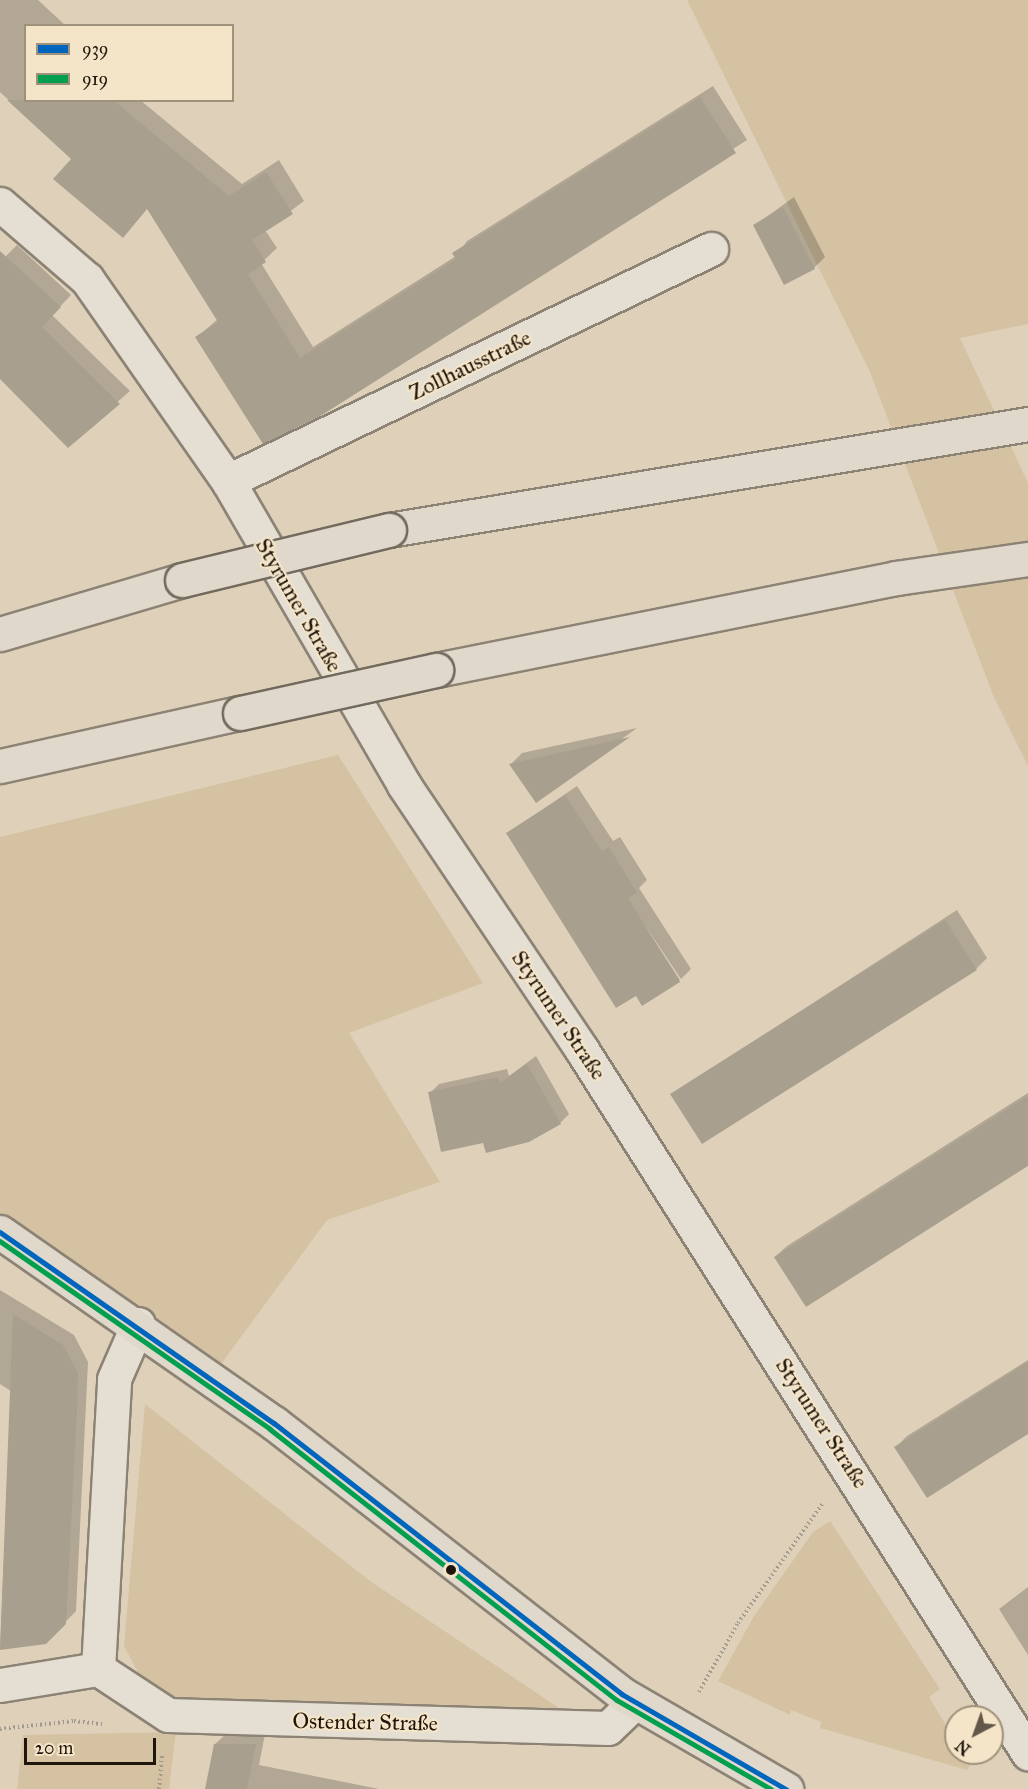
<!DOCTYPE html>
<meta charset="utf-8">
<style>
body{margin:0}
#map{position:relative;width:1028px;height:1789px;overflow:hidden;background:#dfd1b9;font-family:"IM FELL Great Primer",serif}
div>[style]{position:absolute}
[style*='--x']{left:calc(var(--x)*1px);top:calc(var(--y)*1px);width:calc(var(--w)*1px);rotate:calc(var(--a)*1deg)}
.green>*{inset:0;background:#d4c2a2}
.shadow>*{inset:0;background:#0003}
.building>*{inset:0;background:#a99f8f}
.path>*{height:4px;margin-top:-2px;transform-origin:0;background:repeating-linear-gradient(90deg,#9f998e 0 1.5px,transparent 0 4.5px)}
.roads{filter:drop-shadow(2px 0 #8c8375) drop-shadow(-2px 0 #8c8375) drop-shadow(0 2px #8c8375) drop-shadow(0 -2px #8c8375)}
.minor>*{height:33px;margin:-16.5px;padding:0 16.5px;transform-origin:16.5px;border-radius:16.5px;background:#e5ded2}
.major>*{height:33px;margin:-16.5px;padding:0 16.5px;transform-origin:16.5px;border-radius:16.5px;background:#e0d8cb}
.highway>*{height:33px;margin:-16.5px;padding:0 16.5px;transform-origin:16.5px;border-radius:16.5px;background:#e0d8cb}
.bridges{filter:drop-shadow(2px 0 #726a5d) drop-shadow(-2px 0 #726a5d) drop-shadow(0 2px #726a5d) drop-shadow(0 -2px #726a5d)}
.highway-bridge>*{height:33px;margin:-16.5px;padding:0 16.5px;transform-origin:16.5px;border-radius:16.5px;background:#e0d8cb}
.bus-1>*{height:4.5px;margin:-2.25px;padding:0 2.25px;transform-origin:2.25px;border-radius:2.25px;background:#0065bd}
.bus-2>*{height:4.5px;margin:-2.25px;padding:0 2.25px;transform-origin:2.25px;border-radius:2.25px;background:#029f4e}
.dots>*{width:16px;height:16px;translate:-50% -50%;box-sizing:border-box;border:3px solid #f4e4c8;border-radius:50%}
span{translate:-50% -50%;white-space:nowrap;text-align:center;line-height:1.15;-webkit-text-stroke:4.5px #f4e4c8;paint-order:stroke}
.street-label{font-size:22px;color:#1f160b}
.legend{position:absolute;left:24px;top:24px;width:210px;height:78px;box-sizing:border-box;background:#f4e4c8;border:2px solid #9f927c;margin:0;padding:8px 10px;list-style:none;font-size:18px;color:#1f160b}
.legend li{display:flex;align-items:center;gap:12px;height:30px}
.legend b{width:30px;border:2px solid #9f927c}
.north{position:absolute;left:944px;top:1705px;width:60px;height:60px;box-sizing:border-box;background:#f4e4c8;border:2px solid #9f927c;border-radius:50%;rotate:221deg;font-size:16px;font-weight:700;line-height:24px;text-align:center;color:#1f160b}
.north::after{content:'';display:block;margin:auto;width:21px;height:27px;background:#625748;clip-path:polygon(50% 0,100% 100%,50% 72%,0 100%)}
.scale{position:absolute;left:24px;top:1738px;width:132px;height:27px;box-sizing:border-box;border:3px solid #1f160b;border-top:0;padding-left:8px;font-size:18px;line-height:21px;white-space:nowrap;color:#1f160b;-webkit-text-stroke:4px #f4e4c8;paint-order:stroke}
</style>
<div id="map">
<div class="green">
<div style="clip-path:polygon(687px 0,1028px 0,1028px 324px,960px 338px,1028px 483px,1028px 766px,993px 695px,870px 372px)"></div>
<div style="clip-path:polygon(338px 755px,483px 983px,349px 1033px,440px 1182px,327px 1220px,216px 1371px,0 1232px,0 837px)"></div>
<div style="clip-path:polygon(145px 1404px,370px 1581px,568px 1714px,189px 1700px,161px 1693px,141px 1678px,124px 1646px)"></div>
<div style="clip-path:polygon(830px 1521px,940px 1689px,929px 1697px,947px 1727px,956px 1721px,956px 1753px,978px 1753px,967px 1770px,820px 1728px,821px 1722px,791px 1710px,790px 1715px,718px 1681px,754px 1616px,813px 1532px)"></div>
<div style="clip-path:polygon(176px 1732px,169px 1789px,17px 1789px,23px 1735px)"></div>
</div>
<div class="shadow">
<div style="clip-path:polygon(0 0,38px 0,66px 26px,26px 26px,26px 100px,140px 100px,242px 184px,279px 160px,304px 201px,265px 230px,277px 248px,261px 263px,313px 347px,456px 256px,467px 241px,713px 86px,747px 140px,321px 414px,197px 337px,218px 319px,148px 208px,73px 159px,0 92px)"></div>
<div style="clip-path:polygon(794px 197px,825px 257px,814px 268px,755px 225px)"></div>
<div style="clip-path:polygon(17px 245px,71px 295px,52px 315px,130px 391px,68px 445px,0 349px,0 262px)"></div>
<div style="clip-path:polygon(637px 728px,536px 801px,511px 764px,522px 753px)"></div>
<div style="clip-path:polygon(577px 786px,613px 841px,620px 837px,647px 880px,639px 888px,691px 969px,681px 979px,623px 893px,680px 980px,643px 1004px,508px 833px)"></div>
<div style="clip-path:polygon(957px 910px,987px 958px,976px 969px,672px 1094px)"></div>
<div style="clip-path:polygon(536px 1056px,569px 1114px,560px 1123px,485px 1141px,430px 1093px,439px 1084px,507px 1069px,509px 1076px)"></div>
<div style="clip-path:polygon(1028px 1093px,1028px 1164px,775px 1257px,787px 1246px)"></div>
<div style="clip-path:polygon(0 1290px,74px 1335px,88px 1362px,76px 1611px,45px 1643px,0 1649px,11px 1391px,0 1384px)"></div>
<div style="clip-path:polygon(1028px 1360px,1028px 1432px,896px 1447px,907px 1436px)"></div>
<div style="clip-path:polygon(1028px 1587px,1028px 1655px,999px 1609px)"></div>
<div style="clip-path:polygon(226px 1734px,265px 1734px,259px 1765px,379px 1789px,207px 1789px,215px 1744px)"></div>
</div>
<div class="building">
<div style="clip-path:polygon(700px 97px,736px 153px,322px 415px,263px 444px,195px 337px,218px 322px,147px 209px,123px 238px,53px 179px,71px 159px,7px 100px,113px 100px,229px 196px,266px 172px,293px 214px,252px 240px,266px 262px,248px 274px,300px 358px,456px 259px,452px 253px)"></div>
<div style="clip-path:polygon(783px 207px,815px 269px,784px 285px,753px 225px)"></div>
<div style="clip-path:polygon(0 251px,61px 307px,42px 327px,120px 404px,68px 448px,0 379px)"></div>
<div style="clip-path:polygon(630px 737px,536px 803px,509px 764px)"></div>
<div style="clip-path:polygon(565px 795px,602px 851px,609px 847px,637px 893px,628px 898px,680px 982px,642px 1006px,636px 996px,616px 1008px,506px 833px)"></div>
<div style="clip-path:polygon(945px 920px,977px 970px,702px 1144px,670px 1094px)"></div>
<div style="clip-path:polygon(527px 1064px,561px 1124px,529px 1142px,486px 1153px,483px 1143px,441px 1152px,428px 1092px,498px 1077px,500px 1083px)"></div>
<div style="clip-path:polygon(1028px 1096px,1028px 1166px,806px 1307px,774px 1257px)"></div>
<div style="clip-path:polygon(13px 1314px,63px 1345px,78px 1373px,77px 1409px,66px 1624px,46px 1644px,0 1650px)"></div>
<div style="clip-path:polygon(1028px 1362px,1028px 1434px,927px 1498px,894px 1447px)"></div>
<div style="clip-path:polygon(214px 1744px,256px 1744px,247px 1789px,205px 1789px)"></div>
</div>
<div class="path">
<div style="--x:699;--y:1692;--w:79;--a:-60.5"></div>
<div style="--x:738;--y:1623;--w:147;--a:-54.7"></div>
<div style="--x:0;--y:1729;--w:74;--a:-6.2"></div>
<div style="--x:74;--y:1721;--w:31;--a:6"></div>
<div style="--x:159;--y:1789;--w:34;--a:-85"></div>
</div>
<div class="roads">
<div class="minor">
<div style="--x:0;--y:204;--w:115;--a:40.8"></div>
<div style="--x:87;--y:279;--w:246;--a:55.1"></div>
<div style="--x:228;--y:481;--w:351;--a:59.9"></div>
<div style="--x:404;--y:785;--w:319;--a:56.1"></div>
<div style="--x:582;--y:1050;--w:833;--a:57.61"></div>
<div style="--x:228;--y:481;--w:536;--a:-25.66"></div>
<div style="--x:98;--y:1669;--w:84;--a:33.3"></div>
<div style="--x:168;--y:1715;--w:440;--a:1.7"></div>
<div style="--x:608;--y:1728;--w:37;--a:-44"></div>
<div style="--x:0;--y:1685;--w:99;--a:-9.3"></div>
<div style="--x:98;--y:1669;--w:290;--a:-86.8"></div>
<div style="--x:114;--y:1379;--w:60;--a:-66.4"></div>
</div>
<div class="major">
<div style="--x:0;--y:1232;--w:334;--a:34.9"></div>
<div style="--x:274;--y:1423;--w:441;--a:37.9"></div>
<div style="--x:622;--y:1694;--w:190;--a:30.1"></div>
</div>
<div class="highway">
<div style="--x:389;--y:530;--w:648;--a:-9.42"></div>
<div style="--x:0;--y:634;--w:190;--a:-16.5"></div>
<div style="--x:436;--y:670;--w:469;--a:-11.3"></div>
<div style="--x:896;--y:578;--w:133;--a:-8.2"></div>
<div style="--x:0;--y:766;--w:246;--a:-12.5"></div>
</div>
</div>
<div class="bridges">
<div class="highway-bridge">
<div style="--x:182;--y:580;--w:213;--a:-13.6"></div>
<div style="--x:240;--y:713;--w:201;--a:-12.4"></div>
</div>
</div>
<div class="bus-1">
<div style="--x:0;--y:1232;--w:334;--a:34.9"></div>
<div style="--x:274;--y:1423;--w:441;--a:37.9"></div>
<div style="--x:622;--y:1694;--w:190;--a:30.1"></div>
</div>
<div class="bus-2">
<div style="--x:0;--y:1241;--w:329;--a:34.8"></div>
<div style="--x:270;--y:1429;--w:440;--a:38"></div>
<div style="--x:617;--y:1700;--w:178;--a:30"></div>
</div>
<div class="dots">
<div style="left:451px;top:1570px;background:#1f160b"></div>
</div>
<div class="street-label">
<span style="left:470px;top:365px;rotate:-26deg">Zollhausstraße</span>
<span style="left:299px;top:605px;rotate:60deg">Styrumer Straße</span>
<span style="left:559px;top:1015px;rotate:56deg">Styrumer Straße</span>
<span style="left:822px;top:1423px;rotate:57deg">Styrumer Straße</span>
<span style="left:365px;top:1722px;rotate:1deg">Ostender Straße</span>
</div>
<ul class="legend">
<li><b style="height:8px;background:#0065bd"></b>939</li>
<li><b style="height:8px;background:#029f4e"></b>919</li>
</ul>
<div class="north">N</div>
<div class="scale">20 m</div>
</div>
